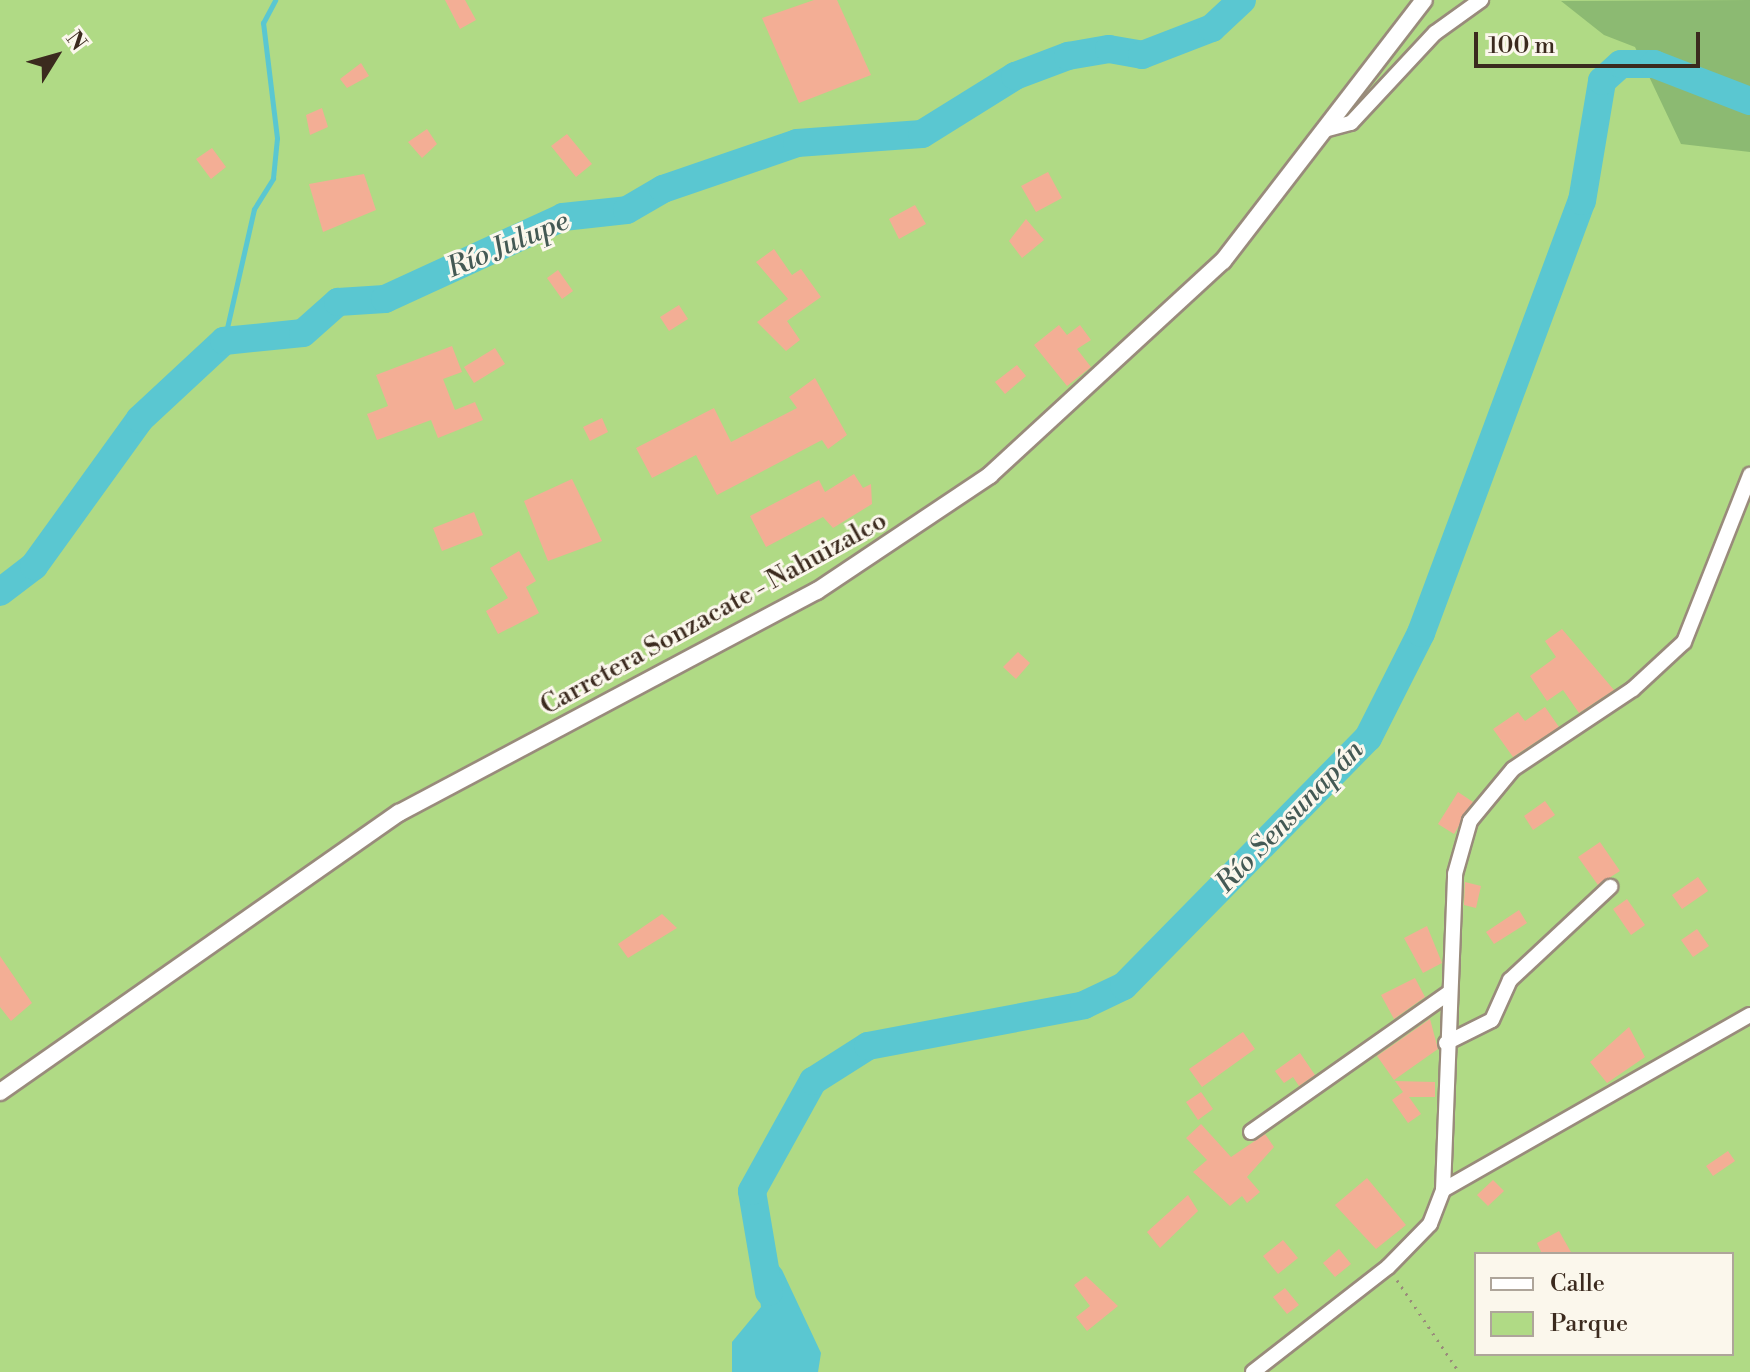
<!DOCTYPE html>
<meta charset="utf-8">
<style>
body{margin:0}
#map{position:relative;width:1750px;height:1372px;overflow:hidden;background:#f7ecd8;font-family:"Libre Bodoni",serif}
div>[style]{position:absolute}
[style*='--x']{left:calc(var(--x)*1px);top:calc(var(--y)*1px);width:calc(var(--w)*1px);rotate:calc(var(--a)*1deg)}
.green>*{inset:0;background:#b0da85}
.forest>*{inset:0;background:#8cba72}
.water>*{inset:0;background:#5ac7d1}
.stream>*{height:5px;margin:-2.5px;padding:0 2.5px;transform-origin:2.5px;border-radius:2.5px;background:#5ac7d1}
.river>*{height:28px;margin:-14px;padding:0 14px;transform-origin:14px;border-radius:14px;background:#5ac7d1}
.building>*{inset:0;background:#f3ae95}
.path>*{height:3px;margin-top:-1.5px;transform-origin:0;background:repeating-linear-gradient(90deg,#998b7b 0 2px,transparent 0 8px)}
.roads{filter:drop-shadow(2px 0 #998b7b) drop-shadow(-2px 0 #998b7b) drop-shadow(0 2px #998b7b) drop-shadow(0 -2px #998b7b)}
.minor>*{height:14px;margin:-7px;padding:0 7px;transform-origin:7px;border-radius:7px;background:#fff}
.tertiary>*{height:16px;margin:-8px;padding:0 8px;transform-origin:8px;border-radius:8px;background:#fff}
span{translate:-50% -50%;white-space:nowrap;text-align:center;line-height:1.15;-webkit-text-stroke:6px #fbf7ec;paint-order:stroke}
.street-label{font-size:26px;color:#3b2a1e}
.water-label{font-size:28px;color:#445954;font-style:italic}
.legend{position:absolute;left:1474px;top:1252px;width:260px;height:104px;box-sizing:border-box;background:#fbf7ec;border:2px solid #aea59a;margin:0;padding:10px 14px;list-style:none;font-size:24px;color:#3b2a1e}
.legend li{display:flex;align-items:center;gap:16px;height:40px}
.legend b{width:40px;border:2px solid #aea59a}
.north{position:absolute;left:16px;top:16px;width:80px;height:80px;-webkit-text-stroke:6px #fbf7ec;paint-order:stroke;rotate:53deg;font-size:22px;font-weight:700;line-height:32px;text-align:center;color:#3b2a1e}
.north::after{content:'';display:block;margin:auto;width:28px;height:36px;background:#3b2a1e;clip-path:polygon(50% 0,100% 100%,50% 72%,0 100%)}
.scale{position:absolute;left:1474px;top:32px;width:226px;height:36px;box-sizing:border-box;border:4px solid #3b2a1e;border-top:0;padding-left:10px;font-size:24px;line-height:28px;white-space:nowrap;color:#3b2a1e;-webkit-text-stroke:6px #fbf7ec;paint-order:stroke}
</style>
<div id="map">
<div class="green">
<div style="clip-path:polygon(evenodd,0 0,1750px 0,1750px 1372px,0 1372px,0 0,1476px 1254px,1732px 1254px,1732px 1354px,1476px 1354px,1476px 1254px)"></div>
</div>
<div class="forest">
<div style="clip-path:polygon(1750px 0,1750px 152px,1681px 144px,1635px 47px,1604px 35px,1561px 1px)"></div>
</div>
<div class="water">
<div style="clip-path:polygon(755px 1256px,773px 1259px,782px 1270px,821px 1353px,818px 1372px,732px 1372px,732px 1342px,761px 1307px)"></div>
</div>
<div class="stream">
<div style="--x:224;--y:341;--w:135;--a:-77.2"></div>
<div style="--x:254;--y:209;--w:36;--a:-58"></div>
<div style="--x:273;--y:178;--w:40;--a:-84.3"></div>
<div style="--x:277;--y:138;--w:116;--a:-96.9"></div>
<div style="--x:263;--y:23;--w:26;--a:-62"></div>
</div>
<div class="river">
<div style="--x:0;--y:592;--w:43;--a:-37.4"></div>
<div style="--x:34;--y:566;--w:181;--a:-54.2"></div>
<div style="--x:140;--y:419;--w:115;--a:-42.9"></div>
<div style="--x:224;--y:341;--w:79;--a:-5.8"></div>
<div style="--x:303;--y:333;--w:47;--a:-41.5"></div>
<div style="--x:338;--y:302;--w:47;--a:-3.7"></div>
<div style="--x:385;--y:299;--w:196;--a:-24.7"></div>
<div style="--x:563;--y:217;--w:64;--a:-6.2"></div>
<div style="--x:627;--y:210;--w:42;--a:-30.3"></div>
<div style="--x:663;--y:189;--w:142;--a:-18.9"></div>
<div style="--x:797;--y:143;--w:125;--a:-4.1"></div>
<div style="--x:922;--y:134;--w:110;--a:-31.9"></div>
<div style="--x:1015;--y:76;--w:57;--a:-20.7"></div>
<div style="--x:1068;--y:56;--w:42;--a:-9.7"></div>
<div style="--x:1109;--y:49;--w:34;--a:10"></div>
<div style="--x:1142;--y:55;--w:75;--a:-21.1"></div>
<div style="--x:1212;--y:28;--w:41;--a:-43"></div>
<div style="--x:769;--y:1292;--w:102;--a:-99.6"></div>
<div style="--x:752;--y:1191;--w:126;--a:-61"></div>
<div style="--x:813;--y:1081;--w:65;--a:-32.5"></div>
<div style="--x:868;--y:1046;--w:220;--a:-10.7"></div>
<div style="--x:1084;--y:1005;--w:44;--a:-25.4"></div>
<div style="--x:1124;--y:986;--w:348;--a:-45.5"></div>
<div style="--x:1368;--y:738;--w:118;--a:-63.2"></div>
<div style="--x:1421;--y:633;--w:461;--a:-69.6"></div>
<div style="--x:1582;--y:201;--w:122;--a:-80.5"></div>
<div style="--x:1602;--y:81;--w:25;--a:-42"></div>
<div style="--x:1621;--y:64;--w:33;--a:0"></div>
<div style="--x:1654;--y:64;--w:103;--a:21.1"></div>
</div>
<div class="building">
<div style="clip-path:polygon(445px 0,465px 0,476px 20px,460px 29px)"></div>
<div style="clip-path:polygon(814px 0,837px 0,871px 75px,799px 103px,762px 18px)"></div>
<div style="clip-path:polygon(361px 63px,369px 76px,347px 88px,340px 79px)"></div>
<div style="clip-path:polygon(322px 108px,328px 127px,310px 135px,306px 115px)"></div>
<div style="clip-path:polygon(427px 129px,437px 144px,422px 158px,408px 142px)"></div>
<div style="clip-path:polygon(567px 134px,592px 164px,576px 177px,551px 146px)"></div>
<div style="clip-path:polygon(212px 148px,226px 167px,211px 179px,196px 159px)"></div>
<div style="clip-path:polygon(1048px 172px,1062px 198px,1036px 212px,1021px 186px)"></div>
<div style="clip-path:polygon(364px 174px,376px 210px,323px 232px,309px 184px)"></div>
<div style="clip-path:polygon(915px 205px,926px 224px,899px 239px,889px 219px)"></div>
<div style="clip-path:polygon(1026px 219px,1044px 240px,1022px 258px,1009px 241px)"></div>
<div style="clip-path:polygon(774px 249px,792px 275px,801px 269px,821px 297px,787px 321px,800px 340px,786px 351px,757px 322px,788px 299px,756px 262px)"></div>
<div style="clip-path:polygon(558px 270px,573px 291px,562px 299px,547px 278px)"></div>
<div style="clip-path:polygon(679px 305px,688px 319px,669px 331px,660px 317px)"></div>
<div style="clip-path:polygon(1059px 325px,1067px 335px,1080px 325px,1091px 340px,1077px 349px,1091px 367px,1067px 386px,1034px 345px)"></div>
<div style="clip-path:polygon(452px 346px,462px 372px,443px 379px,455px 410px,475px 402px,483px 420px,438px 438px,431px 420px,377px 440px,367px 414px,388px 406px,376px 375px)"></div>
<div style="clip-path:polygon(495px 348px,505px 364px,474px 383px,464px 367px)"></div>
<div style="clip-path:polygon(1017px 365px,1026px 376px,1005px 394px,995px 382px)"></div>
<div style="clip-path:polygon(815px 378px,847px 435px,828px 449px,822px 440px,717px 495px,696px 455px,652px 478px,636px 448px,714px 408px,731px 442px,797px 408px,789px 397px)"></div>
<div style="clip-path:polygon(602px 418px,608px 432px,590px 441px,583px 427px)"></div>
<div style="clip-path:polygon(854px 474px,863px 488px,871px 484px,872px 504px,833px 528px,823px 517px,766px 547px,750px 516px,819px 480px,825px 492px)"></div>
<div style="clip-path:polygon(572px 479px,602px 541px,548px 561px,524px 501px)"></div>
<div style="clip-path:polygon(474px 512px,483px 535px,442px 551px,433px 528px)"></div>
<div style="clip-path:polygon(519px 551px,536px 581px,526px 587px,539px 613px,498px 634px,486px 611px,508px 598px,490px 568px)"></div>
<div style="clip-path:polygon(1562px 629px,1614px 690px,1579px 713px,1563px 690px,1547px 701px,1530px 676px,1556px 657px,1545px 641px)"></div>
<div style="clip-path:polygon(1018px 652px,1030px 663px,1016px 679px,1003px 667px)"></div>
<div style="clip-path:polygon(1545px 707px,1559px 727px,1513px 757px,1493px 729px,1518px 712px,1525px 721px)"></div>
<div style="clip-path:polygon(1458px 792px,1473px 802px,1454px 834px,1438px 824px)"></div>
<div style="clip-path:polygon(1545px 801px,1555px 815px,1533px 830px,1524px 816px)"></div>
<div style="clip-path:polygon(1600px 842px,1620px 871px,1598px 885px,1578px 857px)"></div>
<div style="clip-path:polygon(1698px 877px,1708px 891px,1682px 909px,1672px 895px)"></div>
<div style="clip-path:polygon(1465px 882px,1481px 886px,1476px 908px,1464px 905px)"></div>
<div style="clip-path:polygon(1627px 899px,1645px 925px,1631px 935px,1613px 909px)"></div>
<div style="clip-path:polygon(1519px 910px,1527px 923px,1494px 944px,1486px 932px)"></div>
<div style="clip-path:polygon(662px 914px,677px 928px,628px 958px,618px 944px)"></div>
<div style="clip-path:polygon(1427px 926px,1442px 963px,1423px 973px,1404px 938px)"></div>
<div style="clip-path:polygon(1697px 929px,1709px 946px,1693px 957px,1681px 940px)"></div>
<div style="clip-path:polygon(0 956px,32px 1003px,11px 1021px,0 1007px)"></div>
<div style="clip-path:polygon(1415px 978px,1425px 997px,1394px 1019px,1381px 995px)"></div>
<div style="clip-path:polygon(1430px 1019px,1438px 1049px,1394px 1080px,1377px 1056px)"></div>
<div style="clip-path:polygon(1629px 1027px,1645px 1057px,1607px 1083px,1590px 1062px)"></div>
<div style="clip-path:polygon(1243px 1032px,1255px 1049px,1202px 1087px,1189px 1069px)"></div>
<div style="clip-path:polygon(1300px 1053px,1315px 1075px,1299px 1086px,1293px 1077px,1284px 1083px,1275px 1071px)"></div>
<div style="clip-path:polygon(1395px 1081px,1435px 1082px,1435px 1097px,1409px 1097px,1421px 1114px,1408px 1123px,1392px 1100px,1403px 1092px)"></div>
<div style="clip-path:polygon(1201px 1092px,1213px 1109px,1198px 1120px,1186px 1102px)"></div>
<div style="clip-path:polygon(1201px 1124px,1231px 1157px,1265px 1134px,1274px 1147px,1247px 1177px,1260px 1192px,1247px 1203px,1242px 1196px,1230px 1206px,1193px 1172px,1207px 1160px,1186px 1138px)"></div>
<div style="clip-path:polygon(1728px 1151px,1735px 1161px,1713px 1176px,1706px 1166px)"></div>
<div style="clip-path:polygon(1367px 1178px,1406px 1225px,1376px 1249px,1335px 1205px)"></div>
<div style="clip-path:polygon(1493px 1180px,1504px 1191px,1488px 1206px,1477px 1195px)"></div>
<div style="clip-path:polygon(1188px 1195px,1198px 1211px,1160px 1248px,1147px 1232px)"></div>
<div style="clip-path:polygon(1559px 1231px,1572px 1254px,1542px 1254px,1537px 1243px)"></div>
<div style="clip-path:polygon(1283px 1240px,1298px 1258px,1278px 1274px,1263px 1256px)"></div>
<div style="clip-path:polygon(1339px 1249px,1351px 1264px,1335px 1277px,1323px 1263px)"></div>
<div style="clip-path:polygon(1086px 1276px,1118px 1306px,1087px 1331px,1076px 1317px,1090px 1306px,1074px 1285px)"></div>
<div style="clip-path:polygon(1285px 1288px,1299px 1305px,1287px 1314px,1273px 1297px)"></div>
</div>
<div class="path">
<div style="--x:1397;--y:1280;--w:111;--a:56"></div>
</div>
<div class="roads">
<div class="minor">
<div style="--x:1328;--y:129;--w:24;--a:-15"></div>
<div style="--x:1351;--y:123;--w:123;--a:-47"></div>
<div style="--x:1435;--y:33;--w:57;--a:-35.7"></div>
<div style="--x:1446;--y:1043;--w:51;--a:-26.6"></div>
<div style="--x:1492;--y:1020;--w:44;--a:-65.8"></div>
<div style="--x:1510;--y:980;--w:137;--a:-42.9"></div>
<div style="--x:1251;--y:1132;--w:242;--a:-35.1"></div>
<div style="--x:1443;--y:1190;--w:353;--a:-29.7"></div>
<div style="--x:1253;--y:1372;--w:171;--a:-37.9"></div>
<div style="--x:1388;--y:1267;--w:60;--a:-45.7"></div>
<div style="--x:1430;--y:1224;--w:36;--a:-69"></div>
<div style="--x:1443;--y:1190;--w:316;--a:-87.8"></div>
<div style="--x:1455;--y:874;--w:55;--a:-74.2"></div>
<div style="--x:1470;--y:821;--w:67;--a:-50.4"></div>
<div style="--x:1513;--y:769;--w:144;--a:-33.7"></div>
<div style="--x:1633;--y:689;--w:69;--a:-42.7"></div>
<div style="--x:1684;--y:642;--w:180;--a:-68.4"></div>
</div>
<div class="tertiary">
<div style="--x:0;--y:1092;--w:487;--a:-35"></div>
<div style="--x:399;--y:813;--w:473;--a:-28"></div>
<div style="--x:817;--y:591;--w:208;--a:-33.8"></div>
<div style="--x:990;--y:475;--w:316;--a:-42.6"></div>
<div style="--x:1223;--y:261;--w:329;--a:-52.4"></div>
</div>
</div>
<div class="street-label">
<span style="left:714px;top:614px;rotate:-29deg">Carretera Sonzacate - Nahuizalco</span>
</div>
<div class="water-label">
<span style="left:508px;top:245px;rotate:-23deg">Río Julupe</span>
<span style="left:1290px;top:817px;rotate:-46deg">Río Sensunapán</span>
</div>
<ul class="legend">
<li><b style="height:10px;background:#fff"></b>Calle</li>
<li><b style="height:22px;background:#b0da85"></b>Parque</li>
</ul>
<div class="north">N</div>
<div class="scale">100 m</div>
</div>
